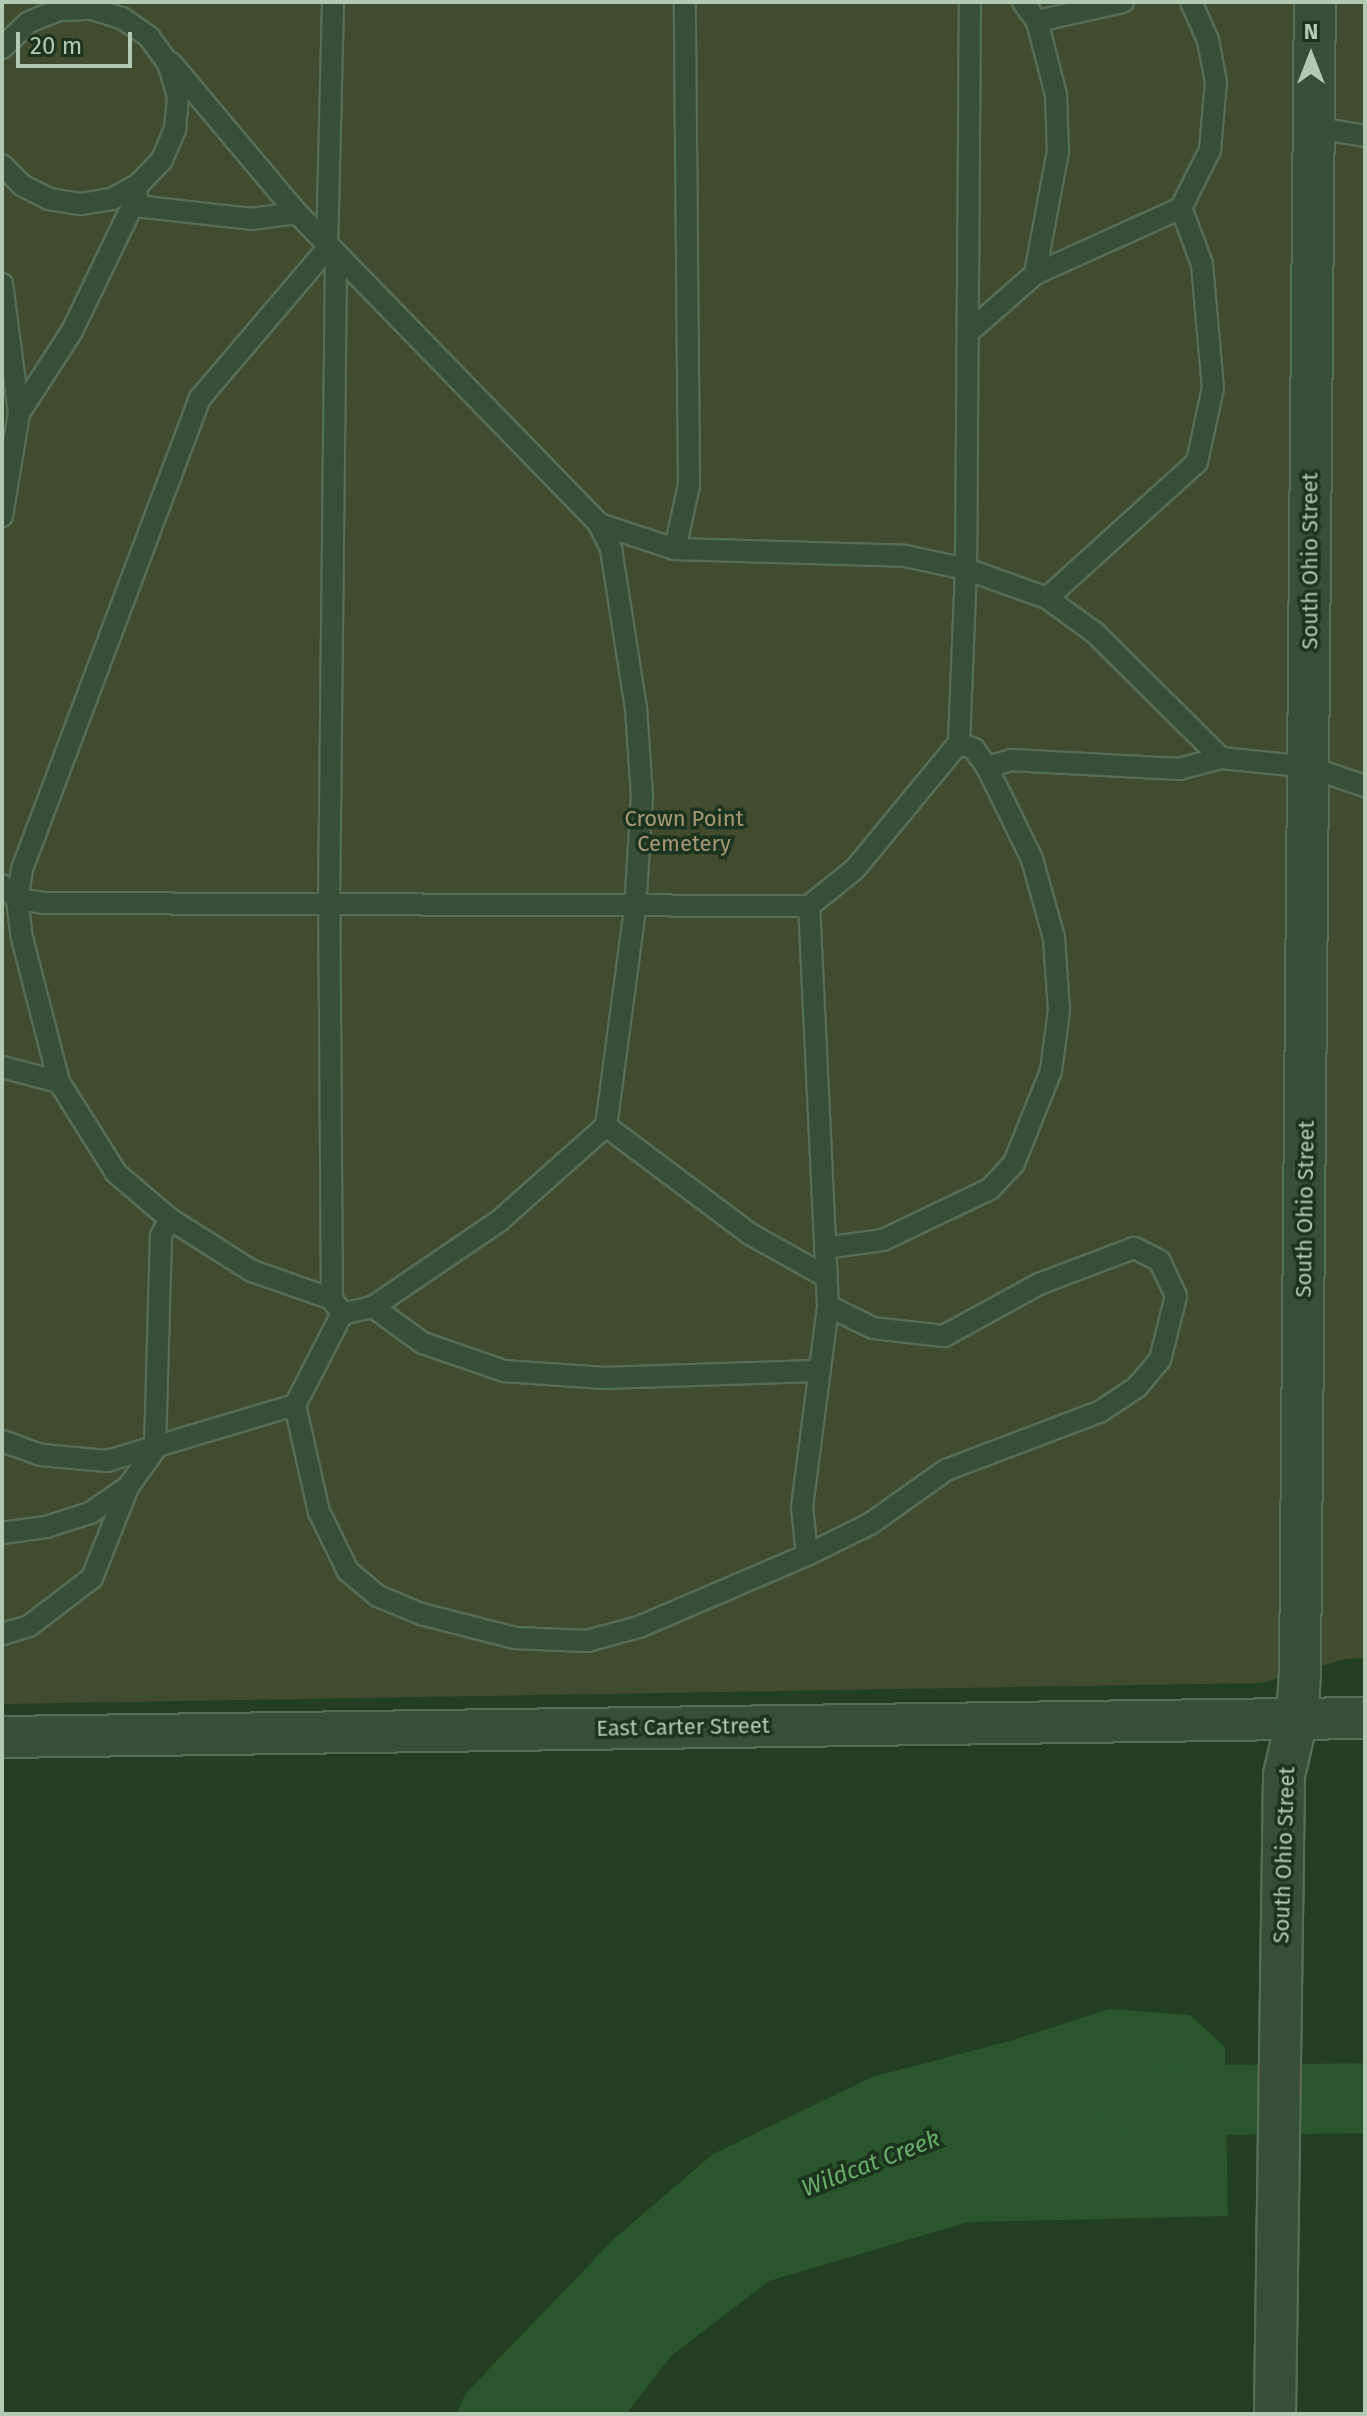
<!DOCTYPE html>
<style>
body{margin:0}
#map{position:relative;width:1367px;height:2416px;overflow:hidden;background:#223f23;font-family:"Fira Sans",sans-serif}
div>[style]{position:absolute}
[style*='--x']{left:calc(var(--x)*1px);top:calc(var(--y)*1px);width:calc(var(--w)*1px);rotate:calc(var(--a)*1deg)}
.green>*{inset:0;background:#414c2f}
.water>*{inset:0;background:#29572b}
.river>*{height:70px;margin:-35px;padding:0 35px;transform-origin:35px;border-radius:35px;background:#29572b}
.roads{filter:drop-shadow(2px 0 #556c56) drop-shadow(-2px 0 #556c56) drop-shadow(0 2px #556c56) drop-shadow(0 -2px #556c56)}
.lane>*{height:20px;margin:-10px;padding:0 10px;transform-origin:10px;border-radius:10px;background:#374f38}
.street>*{height:40px;margin:-20px;padding:0 20px;transform-origin:20px;border-radius:20px;background:#374f38}
span{translate:-50% -50%;white-space:nowrap;text-align:center;line-height:1.15;-webkit-text-stroke:7px #1c331d;paint-order:stroke}
.street-label{font-size:22px;color:#b2cab4}
.park-label{font-size:22px;color:#a69877}
.water-label{font-size:24px;color:#69ab6b;font-style:italic}
.frame{position:absolute;inset:0;border:4px solid #b2cab4;pointer-events:none}
.north{position:absolute;left:1271px;top:16px;width:80px;height:80px;-webkit-text-stroke:6px #1c331d;paint-order:stroke;rotate:0deg;font-size:22px;font-weight:700;line-height:32px;text-align:center;color:#b2cab4}
.north::after{content:'';display:block;margin:auto;width:28px;height:36px;background:#b2cab4;clip-path:polygon(50% 0,100% 100%,50% 72%,0 100%)}
.scale{position:absolute;left:16px;top:32px;width:116px;height:36px;box-sizing:border-box;border:4px solid #b2cab4;border-top:0;padding-left:10px;font-size:24px;line-height:28px;white-space:nowrap;color:#b2cab4;-webkit-text-stroke:6px #1c331d;paint-order:stroke}
</style>
<div id="map">
<div class="green">
<div style="clip-path:polygon(2px 2px,1365px 2px,1365px 1658px,1346px 1659px,1260px 1683px,2px 1704px)"></div>
</div>
<div class="water">
<div style="clip-path:polygon(1110px 2009px,1190px 2015px,1225px 2047px,1228px 2216px,968px 2222px,769px 2281px,672px 2355px,626px 2414px,456px 2414px,466px 2393px,613px 2240px,713px 2154px,872px 2077px,1010px 2041px)"></div>
</div>
<div class="river">
<div style="--x:1131;--y:2101;--w:234;--a:-0.7"></div>
</div>
<div class="roads">
<div class="lane">
<div style="--x:333;--y:2;--w:247;--a:91.4"></div>
<div style="--x:327;--y:249;--w:196;--a:130.4"></div>
<div style="--x:200;--y:398;--w:504;--a:110.7"></div>
<div style="--x:22;--y:869;--w:30;--a:99"></div>
<div style="--x:17;--y:899;--w:35;--a:83"></div>
<div style="--x:21;--y:934;--w:153;--a:75.6"></div>
<div style="--x:59;--y:1082;--w:107;--a:57.9"></div>
<div style="--x:116;--y:1173;--w:71;--a:40.4"></div>
<div style="--x:170;--y:1219;--w:97;--a:32.4"></div>
<div style="--x:252;--y:1271;--w:85;--a:19.3"></div>
<div style="--x:332;--y:1299;--w:18;--a:56"></div>
<div style="--x:1023;--y:2;--w:24;--a:54"></div>
<div style="--x:1037;--y:21;--w:76;--a:75.6"></div>
<div style="--x:1056;--y:95;--w:56;--a:88"></div>
<div style="--x:1058;--y:151;--w:125;--a:100.6"></div>
<div style="--x:1037;--y:21;--w:88;--a:-12.5"></div>
<div style="--x:2;--y:48;--w:37;--a:-44"></div>
<div style="--x:29;--y:22;--w:32;--a:-22"></div>
<div style="--x:59;--y:10;--w:33;--a:-2"></div>
<div style="--x:92;--y:9;--w:31;--a:17"></div>
<div style="--x:122;--y:18;--w:33;--a:35"></div>
<div style="--x:149;--y:37;--w:32;--a:54"></div>
<div style="--x:168;--y:63;--w:34;--a:73"></div>
<div style="--x:178;--y:96;--w:33;--a:95"></div>
<div style="--x:175;--y:129;--w:34;--a:113"></div>
<div style="--x:162;--y:160;--w:33;--a:134"></div>
<div style="--x:139;--y:184;--w:31;--a:151"></div>
<div style="--x:112;--y:199;--w:32;--a:171"></div>
<div style="--x:80;--y:204;--w:31;--a:-171"></div>
<div style="--x:49;--y:199;--w:30;--a:-153"></div>
<div style="--x:22;--y:185;--w:28;--a:-135"></div>
<div style="--x:171;--y:63;--w:196;--a:50"></div>
<div style="--x:1312;--y:127;--w:54;--a:9.6"></div>
<div style="--x:136;--y:206;--w:116;--a:6.4"></div>
<div style="--x:251;--y:219;--w:46;--a:-7.4"></div>
<div style="--x:297;--y:213;--w:434;--a:45.8"></div>
<div style="--x:599;--y:524;--w:28;--a:64"></div>
<div style="--x:611;--y:549;--w:161;--a:81.1"></div>
<div style="--x:636;--y:708;--w:88;--a:86.1"></div>
<div style="--x:642;--y:796;--w:113;--a:93.5"></div>
<div style="--x:635;--y:909;--w:219;--a:97.6"></div>
<div style="--x:606;--y:1126;--w:143;--a:138.4"></div>
<div style="--x:499;--y:1221;--w:153;--a:145.7"></div>
<div style="--x:2;--y:284;--w:130;--a:82.5"></div>
<div style="--x:969;--y:332;--w:88;--a:-41.3"></div>
<div style="--x:1035;--y:274;--w:160;--a:-24.3"></div>
<div style="--x:1181;--y:208;--w:65;--a:-63.4"></div>
<div style="--x:1210;--y:150;--w:68;--a:-85"></div>
<div style="--x:1216;--y:82;--w:43;--a:-100.8"></div>
<div style="--x:1208;--y:40;--w:42;--a:-114.1"></div>
<div style="--x:2;--y:516;--w:104;--a:-80.6"></div>
<div style="--x:19;--y:413;--w:98;--a:-57.1"></div>
<div style="--x:72;--y:331;--w:150;--a:-64.3"></div>
<div style="--x:599;--y:524;--w:80;--a:18.2"></div>
<div style="--x:675;--y:549;--w:230;--a:1.7"></div>
<div style="--x:905;--y:556;--w:62;--a:12"></div>
<div style="--x:966;--y:569;--w:86;--a:19.7"></div>
<div style="--x:1047;--y:598;--w:59;--a:36.1"></div>
<div style="--x:1095;--y:633;--w:177;--a:44.8"></div>
<div style="--x:675;--y:549;--w:66;--a:-77.7"></div>
<div style="--x:689;--y:485;--w:483;--a:-90.5"></div>
<div style="--x:1047;--y:598;--w:202;--a:-42.2"></div>
<div style="--x:1197;--y:462;--w:76;--a:-77.8"></div>
<div style="--x:1213;--y:388;--w:124;--a:-95.1"></div>
<div style="--x:1202;--y:264;--w:60;--a:-110.6"></div>
<div style="--x:987;--y:767;--w:25;--a:-16"></div>
<div style="--x:1011;--y:760;--w:168;--a:3.1"></div>
<div style="--x:1179;--y:769;--w:43;--a:-14.7"></div>
<div style="--x:1221;--y:758;--w:88;--a:5.8"></div>
<div style="--x:1309;--y:767;--w:59;--a:18.7"></div>
<div style="--x:2;--y:885;--w:21;--a:43"></div>
<div style="--x:17;--y:899;--w:29;--a:8"></div>
<div style="--x:46;--y:903;--w:763;--a:0.23"></div>
<div style="--x:809;--y:906;--w:59;--a:-38.8"></div>
<div style="--x:855;--y:869;--w:163;--a:-50.5"></div>
<div style="--x:959;--y:743;--w:174;--a:-87.7"></div>
<div style="--x:966;--y:569;--w:567;--a:-89.6"></div>
<div style="--x:2;--y:1067;--w:59;--a:14.7"></div>
<div style="--x:606;--y:1126;--w:180;--a:36.9"></div>
<div style="--x:750;--y:1234;--w:88;--a:29.2"></div>
<div style="--x:825;--y:1248;--w:59;--a:-7.9"></div>
<div style="--x:883;--y:1240;--w:119;--a:-25.5"></div>
<div style="--x:990;--y:1189;--w:35;--a:-47"></div>
<div style="--x:1014;--y:1163;--w:99;--a:-68.1"></div>
<div style="--x:1051;--y:1071;--w:62;--a:-82.5"></div>
<div style="--x:1059;--y:1010;--w:72;--a:-94"></div>
<div style="--x:1054;--y:938;--w:82;--a:-105.6"></div>
<div style="--x:1032;--y:859;--w:102;--a:-116.1"></div>
<div style="--x:987;--y:767;--w:22;--a:-126"></div>
<div style="--x:974;--y:749;--w:16;--a:-158"></div>
<div style="--x:332;--y:1299;--w:392;--a:-90.4"></div>
<div style="--x:329;--y:907;--w:649;--a:-89.38"></div>
<div style="--x:295;--y:1405;--w:110;--a:77.4"></div>
<div style="--x:319;--y:1512;--w:66;--a:63.8"></div>
<div style="--x:348;--y:1571;--w:39;--a:40"></div>
<div style="--x:378;--y:1596;--w:47;--a:22.7"></div>
<div style="--x:421;--y:1614;--w:97;--a:14.3"></div>
<div style="--x:515;--y:1638;--w:72;--a:2.4"></div>
<div style="--x:587;--y:1641;--w:54;--a:-15.1"></div>
<div style="--x:639;--y:1627;--w:183;--a:-23.2"></div>
<div style="--x:807;--y:1555;--w:70;--a:-26.2"></div>
<div style="--x:870;--y:1524;--w:93;--a:-35.4"></div>
<div style="--x:946;--y:1470;--w:166;--a:-20.8"></div>
<div style="--x:1101;--y:1411;--w:43;--a:-33.7"></div>
<div style="--x:1137;--y:1387;--w:35;--a:-50"></div>
<div style="--x:1160;--y:1360;--w:66;--a:-76"></div>
<div style="--x:1176;--y:1296;--w:38;--a:-115"></div>
<div style="--x:1160;--y:1261;--w:29;--a:-153"></div>
<div style="--x:1134;--y:1248;--w:102;--a:159.2"></div>
<div style="--x:1039;--y:1284;--w:108;--a:151.3"></div>
<div style="--x:944;--y:1336;--w:71;--a:-173.6"></div>
<div style="--x:873;--y:1328;--w:50;--a:-153.9"></div>
<div style="--x:828;--y:1306;--w:400;--a:-92.7"></div>
<div style="--x:2;--y:1441;--w:41;--a:19.7"></div>
<div style="--x:41;--y:1455;--w:66;--a:5.2"></div>
<div style="--x:107;--y:1461;--w:196;--a:-16.6"></div>
<div style="--x:295;--y:1405;--w:102;--a:-62.7"></div>
<div style="--x:342;--y:1314;--w:32;--a:-13"></div>
<div style="--x:373;--y:1307;--w:62;--a:35.8"></div>
<div style="--x:423;--y:1343;--w:86;--a:19.1"></div>
<div style="--x:504;--y:1371;--w:101;--a:4"></div>
<div style="--x:605;--y:1378;--w:215;--a:-1.9"></div>
<div style="--x:128;--y:1487;--w:47;--a:-54.6"></div>
<div style="--x:155;--y:1449;--w:213;--a:-88.4"></div>
<div style="--x:161;--y:1236;--w:19;--a:-62"></div>
<div style="--x:2;--y:1533;--w:44;--a:-7.8"></div>
<div style="--x:46;--y:1527;--w:46;--a:-17.7"></div>
<div style="--x:90;--y:1513;--w:46;--a:-34.4"></div>
<div style="--x:128;--y:1487;--w:98;--a:111.6"></div>
<div style="--x:92;--y:1578;--w:79;--a:142.7"></div>
<div style="--x:29;--y:1626;--w:28;--a:163"></div>
<div style="--x:807;--y:1555;--w:48;--a:-95.9"></div>
<div style="--x:802;--y:1507;--w:203;--a:-82.6"></div>
</div>
<div class="street">
<div style="--x:2;--y:1737;--w:1363;--a:-0.8"></div>
<div style="--x:1275;--y:2414;--w:639;--a:-89.19"></div>
<div style="--x:1284;--y:1775;--w:57;--a:-76.9"></div>
<div style="--x:1297;--y:1719;--w:47;--a:-86.3"></div>
<div style="--x:1300;--y:1672;--w:1670;--a:-89.49"></div>
</div>
</div>
<div class="street-label">
<span style="left:1310px;top:561px;rotate:-90deg">South Ohio Street</span>
<span style="left:1305px;top:1209px;rotate:-89deg">South Ohio Street</span>
<span style="left:683px;top:1727px;rotate:-1deg">East Carter Street</span>
<span style="left:1284px;top:1855px;rotate:-88deg">South Ohio Street</span>
</div>
<div class="park-label">
<span style="left:684px;top:831px">Crown Point<br>Cemetery</span>
</div>
<div class="water-label">
<span style="left:871px;top:2164px;rotate:-21deg">Wildcat Creek</span>
</div>
<div class="frame"></div>
<div class="north">N</div>
<div class="scale">20 m</div>
</div>
